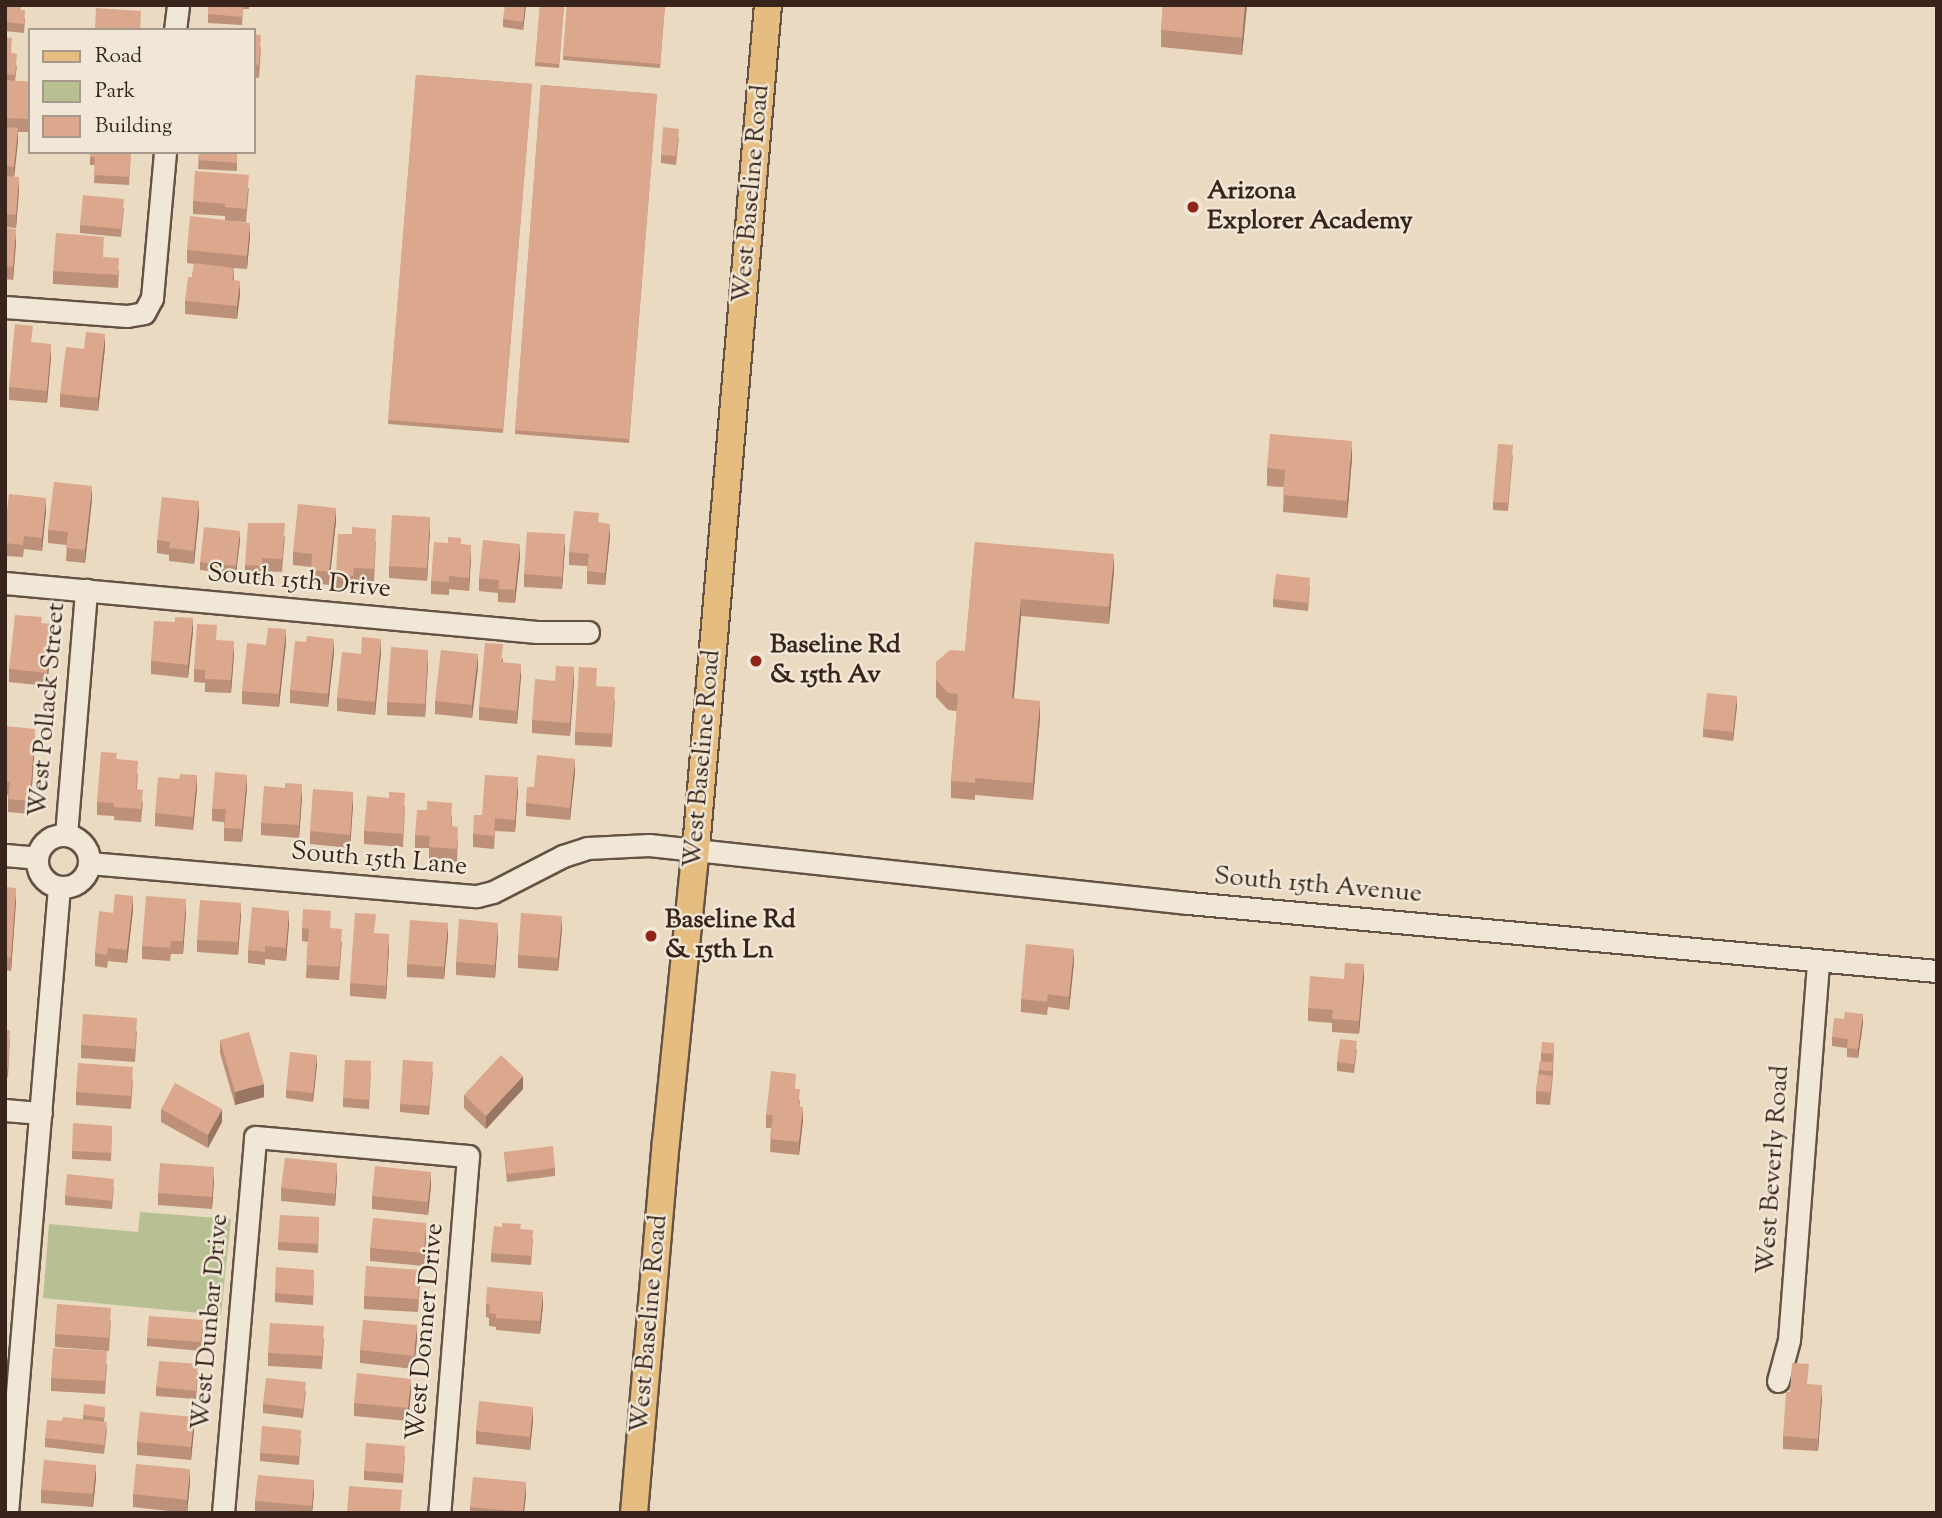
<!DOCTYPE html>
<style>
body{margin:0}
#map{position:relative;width:1942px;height:1518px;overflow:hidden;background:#eadac1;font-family:"Sorts Mill Goudy",serif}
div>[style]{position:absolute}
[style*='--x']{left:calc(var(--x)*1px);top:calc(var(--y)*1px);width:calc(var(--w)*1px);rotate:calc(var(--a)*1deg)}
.green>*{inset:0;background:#b7c093}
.roads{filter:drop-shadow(2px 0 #645244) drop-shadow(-2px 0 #645244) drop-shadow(0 2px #645244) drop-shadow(0 -2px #645244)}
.minor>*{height:21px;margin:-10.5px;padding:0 10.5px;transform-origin:10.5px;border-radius:10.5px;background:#f1e7d7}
.minor>.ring{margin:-10.5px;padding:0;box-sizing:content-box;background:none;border:21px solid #f1e7d7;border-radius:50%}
.major>*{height:26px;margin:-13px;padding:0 13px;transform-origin:13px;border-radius:13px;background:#e5bd80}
.wall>*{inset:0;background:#bc9079}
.shaded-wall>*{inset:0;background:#997563}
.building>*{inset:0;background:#dba78d}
.dots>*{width:19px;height:19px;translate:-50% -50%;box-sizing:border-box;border:4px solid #f1e7d7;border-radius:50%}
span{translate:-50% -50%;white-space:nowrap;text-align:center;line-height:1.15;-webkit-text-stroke:5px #f1e7d7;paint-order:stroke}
.poi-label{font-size:26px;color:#38241a;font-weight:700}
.left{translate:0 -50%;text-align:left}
.street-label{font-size:26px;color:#38241a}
.frame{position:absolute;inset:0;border:7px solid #38241a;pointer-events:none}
.legend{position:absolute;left:28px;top:28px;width:228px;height:126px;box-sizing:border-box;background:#f1e7d7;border:2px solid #a7998b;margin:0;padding:9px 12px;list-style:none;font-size:21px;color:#38241a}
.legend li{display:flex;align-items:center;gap:14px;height:35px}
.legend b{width:35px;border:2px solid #a7998b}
</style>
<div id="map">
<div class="green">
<div style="clip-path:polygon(140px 1212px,231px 1219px,221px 1315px,43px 1298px,49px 1224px,138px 1232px)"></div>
</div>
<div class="roads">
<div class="minor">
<div style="--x:175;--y:30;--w:25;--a:-83"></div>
<div style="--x:5;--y:307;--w:122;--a:4.2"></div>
<div style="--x:127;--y:316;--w:17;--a:-10"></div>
<div style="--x:144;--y:313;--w:17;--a:-62"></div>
<div style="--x:152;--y:298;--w:147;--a:-84.9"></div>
<div style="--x:5;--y:583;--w:534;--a:5.26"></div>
<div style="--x:537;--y:632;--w:51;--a:0"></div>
<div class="ring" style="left:37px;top:835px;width:31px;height:31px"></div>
<div style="--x:66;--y:835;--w:246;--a:-85.3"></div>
<div style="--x:5;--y:855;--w:32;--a:5"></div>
<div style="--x:89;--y:863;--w:389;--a:4.9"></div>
<div style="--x:477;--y:896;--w:16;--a:-14"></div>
<div style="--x:493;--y:892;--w:79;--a:-27.2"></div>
<div style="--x:563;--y:856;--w:25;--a:-18"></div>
<div style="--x:587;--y:848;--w:62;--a:-2.8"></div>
<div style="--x:649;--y:845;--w:542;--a:6.14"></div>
<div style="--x:1188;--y:903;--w:752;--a:5.19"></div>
<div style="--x:5;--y:1110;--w:36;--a:5"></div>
<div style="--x:1778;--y:1381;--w:42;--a:-75"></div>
<div style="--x:1789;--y:1340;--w:380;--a:-85.6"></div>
<div style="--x:7;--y:1513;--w:628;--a:-85.25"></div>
<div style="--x:223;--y:1513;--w:377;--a:-85.1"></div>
<div style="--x:255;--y:1137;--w:214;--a:5.1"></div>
<div style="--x:468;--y:1156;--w:358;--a:94.6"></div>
</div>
<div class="major">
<div style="--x:634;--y:1513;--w:372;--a:-85.1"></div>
<div style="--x:666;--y:1142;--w:296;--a:-84.2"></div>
<div style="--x:696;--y:848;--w:846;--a:-85.12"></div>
</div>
</div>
<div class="wall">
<div style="clip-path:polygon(5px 5px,21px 5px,20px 10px,25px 19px,24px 33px,5px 31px)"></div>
<div style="clip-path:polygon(208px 5px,249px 5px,249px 9px,243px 9px,242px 25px,208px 23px)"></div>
<div style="clip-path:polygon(526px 5px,523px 30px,503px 27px,503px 19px)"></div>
<div style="clip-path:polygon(540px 5px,564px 5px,559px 68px,535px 66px)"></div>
<div style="clip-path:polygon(567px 5px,665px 5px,660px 68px,563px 60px)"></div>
<div style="clip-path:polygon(1163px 5px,1247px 5px,1242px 55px,1161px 47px,1161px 30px)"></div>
<div style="clip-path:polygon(254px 34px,261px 48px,259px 78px,254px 77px)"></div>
<div style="clip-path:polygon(5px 37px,17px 67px,15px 81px,30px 82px,28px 132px,18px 132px,14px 177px,19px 190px,16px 228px,5px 227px)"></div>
<div style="clip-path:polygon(416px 75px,532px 84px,503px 433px,388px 424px)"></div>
<div style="clip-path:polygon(541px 85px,657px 94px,629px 443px,515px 434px)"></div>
<div style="clip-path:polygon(679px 137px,676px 165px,661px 163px,661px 155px)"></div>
<div style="clip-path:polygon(90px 152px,131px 152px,129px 185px,94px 183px,95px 165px,90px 165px)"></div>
<div style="clip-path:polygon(199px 152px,237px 152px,237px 171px,198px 169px)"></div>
<div style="clip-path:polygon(249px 188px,246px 222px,230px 221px,250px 236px,247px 269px,234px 268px,234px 280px,240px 294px,237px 319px,185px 314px,185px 301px,192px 277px,194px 264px,187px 263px,187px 250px,225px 220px,225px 216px,193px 214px,193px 201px)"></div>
<div style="clip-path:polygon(124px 208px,121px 237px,80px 233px,80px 225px)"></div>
<div style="clip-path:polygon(5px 228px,16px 242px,13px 280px,5px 279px)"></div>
<div style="clip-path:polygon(104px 257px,119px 271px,118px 288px,53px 284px,53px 271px)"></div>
<div style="clip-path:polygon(105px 347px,98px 411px,60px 407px,60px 394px,84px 349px)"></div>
<div style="clip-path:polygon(51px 357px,47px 403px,9px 400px,9px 387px)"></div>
<div style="clip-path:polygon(1513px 454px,1508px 511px,1493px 510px,1493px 502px)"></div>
<div style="clip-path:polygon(1352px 458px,1347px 518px,1283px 512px,1284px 487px,1267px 486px,1267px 468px)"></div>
<div style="clip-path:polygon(92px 499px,85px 563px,66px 561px,67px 545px,48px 543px,48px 530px)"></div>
<div style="clip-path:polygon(46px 511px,42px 551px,24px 549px,23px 557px,5px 556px,5px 529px)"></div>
<div style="clip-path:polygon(199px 514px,194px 564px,169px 561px,169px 555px,157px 553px,157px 540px)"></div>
<div style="clip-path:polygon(336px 521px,329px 585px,311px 583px,311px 567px,293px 565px,293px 552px)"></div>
<div style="clip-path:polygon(599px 522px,610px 536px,605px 585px,587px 584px,587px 566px,569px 565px,569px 552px)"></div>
<div style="clip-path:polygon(430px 530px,427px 581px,389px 578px,389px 566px)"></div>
<div style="clip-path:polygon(285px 536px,282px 572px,262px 571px,262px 579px,245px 578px,245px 565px)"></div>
<div style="clip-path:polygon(240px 540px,236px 574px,200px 570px,200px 562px)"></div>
<div style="clip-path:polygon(376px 541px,374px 582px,354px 581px,353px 589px,336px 588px,336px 575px)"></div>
<div style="clip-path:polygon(975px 542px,1114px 571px,1109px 624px,1021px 616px,1014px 698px,1040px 718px,1033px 800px,975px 795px,975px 800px,951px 798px,951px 781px,957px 711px,948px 710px,936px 697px,936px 680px,965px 651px)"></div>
<div style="clip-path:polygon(461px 544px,471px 558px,469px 591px,449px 589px,449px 595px,431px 594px,431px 581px)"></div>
<div style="clip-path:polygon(565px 547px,562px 589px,524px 587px,524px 574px)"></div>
<div style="clip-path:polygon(520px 557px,515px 603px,498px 602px,498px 593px,479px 591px,479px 578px)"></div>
<div style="clip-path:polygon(1310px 586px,1308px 611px,1273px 607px,1273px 599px)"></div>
<div style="clip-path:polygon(42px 623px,52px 637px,47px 686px,9px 682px,9px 669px)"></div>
<div style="clip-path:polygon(193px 631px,188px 678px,151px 674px,151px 661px)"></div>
<div style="clip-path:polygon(217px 640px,234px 654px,231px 693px,205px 692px,205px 683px,194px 682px,194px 669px)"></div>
<div style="clip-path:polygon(286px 642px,279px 707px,242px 704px,242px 691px,266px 645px)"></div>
<div style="clip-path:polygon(334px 652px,328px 707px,290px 703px,290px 690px)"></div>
<div style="clip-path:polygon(381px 652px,375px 715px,337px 711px,337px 698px,361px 654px)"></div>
<div style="clip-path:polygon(503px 657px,503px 662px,521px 676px,517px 724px,479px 720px,479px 707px)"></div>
<div style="clip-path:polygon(428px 663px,425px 717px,387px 715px,387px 702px)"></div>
<div style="clip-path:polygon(478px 667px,472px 718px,435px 714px,435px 701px)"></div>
<div style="clip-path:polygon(574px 680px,570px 736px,532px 733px,532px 720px)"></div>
<div style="clip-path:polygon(597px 686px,615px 700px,612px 747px,575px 745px,575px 732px)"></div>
<div style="clip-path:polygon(1737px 705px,1733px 741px,1703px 737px,1703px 729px)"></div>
<div style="clip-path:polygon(5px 726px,35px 742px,30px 814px,8px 812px,8px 795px,5px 795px)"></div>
<div style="clip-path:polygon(117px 759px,138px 774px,137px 789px,143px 803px,141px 822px,114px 820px,114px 816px,97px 815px,97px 802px)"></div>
<div style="clip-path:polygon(575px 772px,570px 820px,526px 816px,526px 803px,534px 787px)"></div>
<div style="clip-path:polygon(197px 788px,193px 830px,155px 826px,155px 813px)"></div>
<div style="clip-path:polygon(247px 788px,242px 842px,224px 841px,224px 822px,212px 821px,212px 809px)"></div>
<div style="clip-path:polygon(285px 788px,302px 797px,299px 838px,261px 835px,261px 823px)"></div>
<div style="clip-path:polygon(518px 790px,515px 832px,495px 831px,494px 849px,473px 847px,473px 834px)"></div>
<div style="clip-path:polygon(353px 805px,350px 848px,310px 844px,310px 831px)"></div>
<div style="clip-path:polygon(405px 806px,403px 847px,364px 844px,364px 831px)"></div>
<div style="clip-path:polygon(452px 816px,452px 826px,458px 840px,457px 862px,429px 860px,429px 848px,415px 848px,415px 835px)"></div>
<div style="clip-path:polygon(5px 887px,16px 901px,11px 971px,5px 970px)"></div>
<div style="clip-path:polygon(133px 909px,127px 963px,108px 961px,107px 968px,95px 966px,95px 953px,113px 913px)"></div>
<div style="clip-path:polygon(186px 912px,183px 954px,171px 954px,170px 961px,142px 959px,142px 946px)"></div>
<div style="clip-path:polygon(241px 915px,238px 955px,197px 952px,197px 940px)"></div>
<div style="clip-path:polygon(289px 924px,286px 961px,265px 959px,265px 965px,248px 963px,248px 950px)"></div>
<div style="clip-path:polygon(302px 928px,330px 928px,342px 942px,339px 980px,306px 978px,308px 942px,302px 941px)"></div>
<div style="clip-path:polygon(562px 929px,558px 971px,518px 968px,518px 955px)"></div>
<div style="clip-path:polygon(375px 933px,389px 947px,386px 999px,350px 996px,350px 983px)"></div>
<div style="clip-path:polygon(448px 936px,444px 979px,407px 977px,407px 964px)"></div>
<div style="clip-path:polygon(498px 936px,495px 978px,456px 975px,456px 962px)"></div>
<div style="clip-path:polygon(1074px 962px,1069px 1010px,1048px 1007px,1047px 1015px,1021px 1012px,1021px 999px)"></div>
<div style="clip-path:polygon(1364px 977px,1359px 1034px,1332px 1032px,1332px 1023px,1308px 1021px,1308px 1008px,1344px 979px)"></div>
<div style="clip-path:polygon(1863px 1023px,1858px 1058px,1847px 1057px,1847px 1048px,1832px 1046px,1832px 1037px)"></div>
<div style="clip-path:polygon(5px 1030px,10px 1039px,8px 1077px,5px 1077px)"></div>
<div style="clip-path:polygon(137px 1031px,135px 1062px,81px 1058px,81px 1045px)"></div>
<div style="clip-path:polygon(220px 1040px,264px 1097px,235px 1105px,220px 1053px)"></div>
<div style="clip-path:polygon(1554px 1043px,1553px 1075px,1550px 1105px,1536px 1104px,1536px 1091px,1540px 1061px,1541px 1061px,1541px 1053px)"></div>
<div style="clip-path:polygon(1357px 1049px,1354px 1073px,1337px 1071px,1337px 1062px)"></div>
<div style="clip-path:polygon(317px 1064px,313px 1102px,286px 1098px,286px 1090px)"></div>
<div style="clip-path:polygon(371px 1070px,369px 1109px,343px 1107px,343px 1098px)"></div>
<div style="clip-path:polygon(433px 1071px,429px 1115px,400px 1112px,400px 1104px)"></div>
<div style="clip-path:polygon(133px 1080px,131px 1109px,76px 1105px,76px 1092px)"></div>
<div style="clip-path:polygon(523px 1089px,486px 1129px,464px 1108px,464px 1095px)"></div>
<div style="clip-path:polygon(796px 1089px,800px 1102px,799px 1107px,803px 1120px,799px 1155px,770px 1152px,771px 1128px,766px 1128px,766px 1115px)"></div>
<div style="clip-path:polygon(161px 1109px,222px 1122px,208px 1148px,161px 1122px)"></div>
<div style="clip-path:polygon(112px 1126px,111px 1161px,72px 1159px,72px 1151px)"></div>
<div style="clip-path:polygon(504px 1152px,555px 1168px,555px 1176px,507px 1182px)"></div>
<div style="clip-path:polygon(337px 1176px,335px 1206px,281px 1201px,281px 1188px)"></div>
<div style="clip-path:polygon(214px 1180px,212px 1209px,158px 1205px,158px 1193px)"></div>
<div style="clip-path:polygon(431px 1185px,428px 1215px,372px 1209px,372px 1196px)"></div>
<div style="clip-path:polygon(114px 1187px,112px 1209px,65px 1205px,65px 1196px)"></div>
<div style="clip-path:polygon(319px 1217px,318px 1253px,278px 1250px,278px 1242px)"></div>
<div style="clip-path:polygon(502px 1227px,521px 1229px,533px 1239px,531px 1265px,491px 1262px,491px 1253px)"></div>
<div style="clip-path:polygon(426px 1236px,424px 1266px,370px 1261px,370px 1248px)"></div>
<div style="clip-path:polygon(314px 1279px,313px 1305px,275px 1302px,275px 1293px)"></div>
<div style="clip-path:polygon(420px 1282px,418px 1312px,364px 1309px,364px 1296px)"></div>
<div style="clip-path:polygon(486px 1304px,543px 1305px,540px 1334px,496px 1330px,496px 1327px,489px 1326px,489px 1318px,486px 1317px)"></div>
<div style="clip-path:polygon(111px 1320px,109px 1351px,55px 1347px,55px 1334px)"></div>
<div style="clip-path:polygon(203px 1329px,201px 1351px,147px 1346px,147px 1338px)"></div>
<div style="clip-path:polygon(417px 1338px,414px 1369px,360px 1363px,360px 1350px)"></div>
<div style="clip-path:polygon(324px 1339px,322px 1369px,268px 1366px,268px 1353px)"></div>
<div style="clip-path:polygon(107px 1364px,105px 1394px,51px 1391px,51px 1378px)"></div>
<div style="clip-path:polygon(198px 1373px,196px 1399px,156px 1396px,156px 1387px)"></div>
<div style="clip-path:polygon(1808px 1384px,1822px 1398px,1818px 1451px,1783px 1449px,1783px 1436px,1790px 1392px)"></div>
<div style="clip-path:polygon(306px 1391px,303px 1418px,263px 1413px,263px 1404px)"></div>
<div style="clip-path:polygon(411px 1392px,408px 1421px,354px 1416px,354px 1403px)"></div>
<div style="clip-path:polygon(105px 1411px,104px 1421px,107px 1430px,104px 1454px,45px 1447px,45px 1438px,62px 1421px,83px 1419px,83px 1415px)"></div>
<div style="clip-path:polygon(533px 1420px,530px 1450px,476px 1444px,476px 1431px)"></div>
<div style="clip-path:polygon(194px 1430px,191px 1460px,137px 1455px,137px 1442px)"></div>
<div style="clip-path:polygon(301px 1438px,299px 1465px,260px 1461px,260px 1453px)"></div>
<div style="clip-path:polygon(405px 1455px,403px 1483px,364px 1480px,364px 1471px)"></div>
<div style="clip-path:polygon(96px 1477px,93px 1507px,41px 1503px,41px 1490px)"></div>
<div style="clip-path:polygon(190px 1482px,187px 1513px,133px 1507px,133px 1494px)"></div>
<div style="clip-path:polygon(314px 1493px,312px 1513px,255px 1513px,255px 1501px)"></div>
<div style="clip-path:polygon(526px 1495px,524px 1513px,470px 1513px,470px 1507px)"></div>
</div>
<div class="shaded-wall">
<div style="clip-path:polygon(525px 5px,526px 5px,523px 30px,523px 22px)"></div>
<div style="clip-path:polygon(1245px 5px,1247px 5px,1242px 55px,1242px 38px)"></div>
<div style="clip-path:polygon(18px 128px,18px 141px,14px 179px,14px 167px)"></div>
<div style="clip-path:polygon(19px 177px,19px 190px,16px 228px,16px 215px)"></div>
<div style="clip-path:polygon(250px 223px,250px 236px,247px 269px,247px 256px)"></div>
<div style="clip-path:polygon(16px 229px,16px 242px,13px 280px,13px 267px)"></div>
<div style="clip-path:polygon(240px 281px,240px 294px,237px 319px,237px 306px)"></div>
<div style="clip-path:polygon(105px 334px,105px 347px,98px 411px,98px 398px)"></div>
<div style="clip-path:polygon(51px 344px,51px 357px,47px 403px,47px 391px)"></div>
<div style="clip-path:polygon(1352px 441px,1352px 458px,1347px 518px,1347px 501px)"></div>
<div style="clip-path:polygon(92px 486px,92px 499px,85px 563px,85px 550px)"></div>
<div style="clip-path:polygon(46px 498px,46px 511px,42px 551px,42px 538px)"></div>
<div style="clip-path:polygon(199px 501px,199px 514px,194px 564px,194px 551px)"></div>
<div style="clip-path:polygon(336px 508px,336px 521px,329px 585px,329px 572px)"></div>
<div style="clip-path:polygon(430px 517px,430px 530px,427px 581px,427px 568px)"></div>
<div style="clip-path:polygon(610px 524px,610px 536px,605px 585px,605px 573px)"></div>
<div style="clip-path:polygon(240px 531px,240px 540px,236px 574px,236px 566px)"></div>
<div style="clip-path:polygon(565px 534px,565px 547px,562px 589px,562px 577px)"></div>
<div style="clip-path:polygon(520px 544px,520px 557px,515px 603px,515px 590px)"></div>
<div style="clip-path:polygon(471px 545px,471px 558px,469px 591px,469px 578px)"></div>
<div style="clip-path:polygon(1114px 554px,1114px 571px,1109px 624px,1109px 607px)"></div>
<div style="clip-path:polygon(1021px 599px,1021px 616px,1012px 715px,1012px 698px)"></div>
<div style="clip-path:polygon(193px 618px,193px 631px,188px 678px,188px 665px)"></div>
<div style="clip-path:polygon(52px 624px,52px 637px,47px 686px,47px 673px)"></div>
<div style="clip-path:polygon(286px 629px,286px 642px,279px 707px,279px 694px)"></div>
<div style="clip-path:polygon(334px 639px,334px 652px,328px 707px,328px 694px)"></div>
<div style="clip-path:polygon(381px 639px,381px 652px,375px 715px,375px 702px)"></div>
<div style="clip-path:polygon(234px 641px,234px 654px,231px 693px,231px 680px)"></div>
<div style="clip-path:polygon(428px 650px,428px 663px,425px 717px,425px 704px)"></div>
<div style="clip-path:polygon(478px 654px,478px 667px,472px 718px,472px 705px)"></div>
<div style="clip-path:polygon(521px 664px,521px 676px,517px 724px,517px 711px)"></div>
<div style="clip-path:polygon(574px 667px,574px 680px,570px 736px,570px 723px)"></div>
<div style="clip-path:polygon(1737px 696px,1737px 705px,1733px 741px,1733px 732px)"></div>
<div style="clip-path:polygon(1040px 701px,1040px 718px,1033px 800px,1033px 783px)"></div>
<div style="clip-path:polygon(35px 729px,35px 742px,30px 814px,30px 801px)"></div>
<div style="clip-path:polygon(575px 759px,575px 772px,570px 820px,570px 808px)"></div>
<div style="clip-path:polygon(197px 775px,197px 788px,193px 830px,193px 817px)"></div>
<div style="clip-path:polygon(247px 775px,247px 788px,242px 842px,242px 829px)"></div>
<div style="clip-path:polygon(518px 777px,518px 790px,515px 832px,515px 820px)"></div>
<div style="clip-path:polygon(302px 784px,302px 797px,299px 838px,299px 825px)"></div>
<div style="clip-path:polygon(353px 792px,353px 805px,350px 848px,350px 835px)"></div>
<div style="clip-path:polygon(16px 888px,16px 901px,11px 971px,11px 958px)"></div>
<div style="clip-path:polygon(133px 896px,133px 909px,127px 963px,127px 950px)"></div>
<div style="clip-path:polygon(186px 899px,186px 912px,183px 954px,183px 941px)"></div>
<div style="clip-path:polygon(241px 903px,241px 915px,238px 955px,238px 942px)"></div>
<div style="clip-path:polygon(289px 911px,289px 924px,286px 961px,286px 948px)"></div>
<div style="clip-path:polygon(562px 916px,562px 929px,558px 971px,558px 958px)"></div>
<div style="clip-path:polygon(448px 923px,448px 936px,444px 979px,444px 967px)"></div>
<div style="clip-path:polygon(498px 923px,498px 936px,495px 978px,495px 965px)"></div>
<div style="clip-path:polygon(389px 934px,389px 947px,386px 999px,386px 986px)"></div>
<div style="clip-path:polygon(1074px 949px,1074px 962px,1069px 1010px,1069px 997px)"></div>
<div style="clip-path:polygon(1364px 964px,1364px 977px,1359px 1034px,1359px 1021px)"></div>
<div style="clip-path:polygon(1863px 1014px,1863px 1023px,1858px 1058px,1858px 1049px)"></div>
<div style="clip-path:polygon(317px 1055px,317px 1064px,313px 1102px,313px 1093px)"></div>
<div style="clip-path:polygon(523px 1076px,523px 1089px,486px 1129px,486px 1116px)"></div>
<div style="clip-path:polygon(264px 1084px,264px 1097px,235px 1105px,235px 1092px)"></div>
<div style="clip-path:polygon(803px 1107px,803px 1120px,799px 1155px,799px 1142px)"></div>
<div style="clip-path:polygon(222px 1109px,222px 1122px,208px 1148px,208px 1135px)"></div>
<div style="clip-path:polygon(337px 1163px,337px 1176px,335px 1206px,335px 1194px)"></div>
<div style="clip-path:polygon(214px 1167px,214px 1180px,212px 1209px,212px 1197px)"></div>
<div style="clip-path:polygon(431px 1172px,431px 1185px,428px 1215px,428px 1202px)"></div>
<div style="clip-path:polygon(426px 1223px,426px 1236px,424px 1266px,424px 1253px)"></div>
<div style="clip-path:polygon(543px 1292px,543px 1305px,540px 1334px,540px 1321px)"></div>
<div style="clip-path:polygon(417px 1325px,417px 1338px,414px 1369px,414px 1356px)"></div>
<div style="clip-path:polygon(411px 1379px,411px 1392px,408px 1421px,408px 1408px)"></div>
<div style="clip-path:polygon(1822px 1385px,1822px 1398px,1818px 1451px,1818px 1439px)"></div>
<div style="clip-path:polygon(533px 1407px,533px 1420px,530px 1450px,530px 1437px)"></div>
<div style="clip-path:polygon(194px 1417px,194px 1430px,191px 1460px,191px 1447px)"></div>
<div style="clip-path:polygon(96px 1465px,96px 1477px,93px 1507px,93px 1494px)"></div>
<div style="clip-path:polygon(190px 1469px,190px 1482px,187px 1513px,187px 1500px)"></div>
<div style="clip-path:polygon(314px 1480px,314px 1493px,312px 1513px,312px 1506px)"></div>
<div style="clip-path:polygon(526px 1482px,526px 1495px,524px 1513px,523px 1513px)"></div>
</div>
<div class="building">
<div style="clip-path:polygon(5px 5px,20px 5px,19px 10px,25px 10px,24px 24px,5px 22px)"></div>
<div style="clip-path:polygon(208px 5px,243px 5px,242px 17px,208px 14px)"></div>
<div style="clip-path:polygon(505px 5px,525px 5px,523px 22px,503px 19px)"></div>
<div style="clip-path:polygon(540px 5px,564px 5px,559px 64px,535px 62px)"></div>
<div style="clip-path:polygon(567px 5px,665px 5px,660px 64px,563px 56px)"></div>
<div style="clip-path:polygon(1163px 5px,1245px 5px,1242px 38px,1161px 30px)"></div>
<div style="clip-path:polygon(96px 8px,141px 11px,140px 30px,95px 30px)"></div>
<div style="clip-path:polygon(254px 34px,261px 35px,259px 65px,254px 64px)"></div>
<div style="clip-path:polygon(5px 37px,12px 38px,11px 53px,17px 54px,15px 75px,5px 74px)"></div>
<div style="clip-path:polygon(416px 75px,532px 84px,503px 429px,388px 420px)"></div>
<div style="clip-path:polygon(5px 80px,30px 82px,28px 119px,5px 118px)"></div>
<div style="clip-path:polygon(541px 85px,657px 94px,629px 439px,515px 430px)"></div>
<div style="clip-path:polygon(5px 127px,18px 128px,14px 167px,5px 166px)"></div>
<div style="clip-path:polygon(663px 127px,679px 129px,676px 156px,661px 155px)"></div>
<div style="clip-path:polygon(90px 152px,131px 152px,129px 177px,94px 175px,95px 157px,90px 157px)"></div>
<div style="clip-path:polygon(199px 152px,237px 152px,237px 163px,198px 160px)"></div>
<div style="clip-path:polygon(195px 171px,249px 175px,246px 209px,225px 207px,225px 204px,193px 201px)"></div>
<div style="clip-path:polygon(5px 176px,19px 177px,16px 215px,5px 214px)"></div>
<div style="clip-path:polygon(83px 195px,124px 199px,121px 229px,80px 225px)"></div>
<div style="clip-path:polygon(190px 216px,250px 223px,247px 256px,187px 250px)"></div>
<div style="clip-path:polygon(5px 228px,16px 229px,13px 267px,5px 266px)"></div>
<div style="clip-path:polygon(56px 233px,104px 237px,103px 257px,119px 258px,118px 275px,53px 271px)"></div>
<div style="clip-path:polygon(194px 263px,234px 268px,232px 280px,240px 281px,237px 306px,185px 301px,188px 277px,192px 277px)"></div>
<div style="clip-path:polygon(15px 324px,33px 326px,31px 342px,51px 344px,47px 391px,9px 387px)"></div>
<div style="clip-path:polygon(86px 332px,105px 334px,98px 398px,60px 394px,66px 347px,84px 349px)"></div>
<div style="clip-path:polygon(1270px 434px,1352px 441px,1347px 501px,1283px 495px,1285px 470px,1267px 468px)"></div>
<div style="clip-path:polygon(1498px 444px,1513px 445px,1508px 503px,1493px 502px)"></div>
<div style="clip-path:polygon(54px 482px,92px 486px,85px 550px,66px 548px,68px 532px,48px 530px)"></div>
<div style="clip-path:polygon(9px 494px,46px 498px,42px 538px,24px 536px,23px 545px,5px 543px,5px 529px)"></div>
<div style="clip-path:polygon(162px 497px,199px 501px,194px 551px,169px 548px,170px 542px,157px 540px)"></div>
<div style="clip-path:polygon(298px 504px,336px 508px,329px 572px,311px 570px,312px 554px,293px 552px)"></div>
<div style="clip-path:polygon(574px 511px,599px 513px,598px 522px,610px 524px,605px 573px,587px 571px,589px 554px,569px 552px)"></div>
<div style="clip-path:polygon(392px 515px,430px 517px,427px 568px,389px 566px)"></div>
<div style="clip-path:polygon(248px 523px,285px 523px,282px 559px,262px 558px,262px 566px,245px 565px)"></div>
<div style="clip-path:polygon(204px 527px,240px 531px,236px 566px,200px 562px)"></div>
<div style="clip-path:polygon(352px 527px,376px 529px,374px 569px,354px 568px,353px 576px,336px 575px,338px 534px,352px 534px)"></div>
<div style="clip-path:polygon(527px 532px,565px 534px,562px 577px,524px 574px)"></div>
<div style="clip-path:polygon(448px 537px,461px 538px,461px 544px,471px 545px,469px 578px,449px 576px,449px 582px,431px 581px,434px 542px,448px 543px)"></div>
<div style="clip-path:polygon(483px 540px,520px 544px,515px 590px,498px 589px,499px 580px,479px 578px)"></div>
<div style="clip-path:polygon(975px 542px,1114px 554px,1109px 607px,1021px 599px,1012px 698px,1040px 701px,1033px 783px,975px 778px,975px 783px,951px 781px,958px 694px,948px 693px,936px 680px,936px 662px,950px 650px,965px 651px)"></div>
<div style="clip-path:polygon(1276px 574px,1310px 578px,1308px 603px,1273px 599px)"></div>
<div style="clip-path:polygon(15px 615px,42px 617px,41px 623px,52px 624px,47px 673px,9px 669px)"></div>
<div style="clip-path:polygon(175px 617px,193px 618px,188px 665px,151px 661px,154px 621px,175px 622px)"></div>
<div style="clip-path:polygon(197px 624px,217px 625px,216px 640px,234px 641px,231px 680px,205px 679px,205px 670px,194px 669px)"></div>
<div style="clip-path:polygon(268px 628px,286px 629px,279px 694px,242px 691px,247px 643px,266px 645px)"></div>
<div style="clip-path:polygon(307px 636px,334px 639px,328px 694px,290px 690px,295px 641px,306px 642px)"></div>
<div style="clip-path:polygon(362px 637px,381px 639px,375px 702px,337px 698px,342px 652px,361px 654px)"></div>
<div style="clip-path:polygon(485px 643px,503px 644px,501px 662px,521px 664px,517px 711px,479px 707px)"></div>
<div style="clip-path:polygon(391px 647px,428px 650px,425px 704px,387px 702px)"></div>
<div style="clip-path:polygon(441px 650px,478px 654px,472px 705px,435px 701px)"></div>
<div style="clip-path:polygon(556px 666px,574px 667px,570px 723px,532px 720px,535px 679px,555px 681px)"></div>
<div style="clip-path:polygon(579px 667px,597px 668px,596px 686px,615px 687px,612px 734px,575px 732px)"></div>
<div style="clip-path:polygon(1707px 693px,1737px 696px,1733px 732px,1703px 729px)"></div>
<div style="clip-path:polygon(5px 726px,35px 729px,30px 801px,8px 799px,10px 782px,5px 782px)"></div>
<div style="clip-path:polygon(101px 752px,117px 753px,116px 759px,138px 761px,136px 789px,143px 790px,141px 809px,114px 807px,114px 803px,97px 802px)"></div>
<div style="clip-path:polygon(537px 755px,575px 759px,570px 808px,526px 803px,527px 787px,534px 787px)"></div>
<div style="clip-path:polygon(215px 772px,247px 775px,242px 829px,224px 828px,226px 809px,212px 809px)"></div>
<div style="clip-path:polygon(180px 774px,197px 775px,193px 817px,155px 813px,158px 777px,179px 779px)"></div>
<div style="clip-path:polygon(485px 775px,518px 777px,515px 820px,495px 818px,494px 836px,473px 834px,474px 815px,482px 815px)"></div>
<div style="clip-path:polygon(285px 783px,302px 784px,299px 825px,261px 823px,264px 786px,285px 788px)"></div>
<div style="clip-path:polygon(313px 789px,353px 792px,350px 835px,310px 831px)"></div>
<div style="clip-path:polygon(389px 792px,405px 793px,403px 834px,364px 831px,367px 796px,389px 798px)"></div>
<div style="clip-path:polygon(427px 801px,452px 803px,451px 826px,458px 827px,457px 849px,429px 847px,430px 836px,415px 835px,417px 810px,427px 810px)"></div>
<div style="clip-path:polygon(5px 887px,16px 888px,11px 958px,5px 957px)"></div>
<div style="clip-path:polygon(115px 894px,133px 896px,127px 950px,108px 948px,107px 955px,95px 953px,99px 911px,113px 913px)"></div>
<div style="clip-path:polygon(146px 896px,186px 899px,183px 941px,171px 941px,170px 948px,142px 946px)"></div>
<div style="clip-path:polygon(200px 900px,241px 903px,238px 942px,197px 940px)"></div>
<div style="clip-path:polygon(252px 907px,289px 911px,286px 948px,265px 946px,265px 952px,248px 950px)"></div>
<div style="clip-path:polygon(303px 909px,331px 911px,330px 928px,342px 929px,339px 967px,306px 965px,309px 929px,302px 928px)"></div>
<div style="clip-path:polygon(355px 913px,376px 914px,374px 933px,389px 934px,386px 986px,350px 983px)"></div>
<div style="clip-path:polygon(521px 913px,562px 916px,558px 958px,518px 955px)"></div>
<div style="clip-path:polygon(459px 919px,498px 923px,495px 965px,456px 962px)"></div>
<div style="clip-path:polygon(410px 920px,448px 923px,444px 967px,407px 964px)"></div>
<div style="clip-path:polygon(1026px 944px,1074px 949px,1069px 997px,1048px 994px,1047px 1002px,1021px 999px)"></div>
<div style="clip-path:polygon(1345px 963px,1364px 964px,1359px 1021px,1332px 1019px,1333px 1010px,1308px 1008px,1310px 976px,1344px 979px)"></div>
<div style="clip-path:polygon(1845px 1012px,1863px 1014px,1858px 1049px,1847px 1048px,1848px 1039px,1832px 1037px,1834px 1018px,1844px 1019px)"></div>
<div style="clip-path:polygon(83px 1014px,137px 1018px,135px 1049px,81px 1045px)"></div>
<div style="clip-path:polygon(5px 1030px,10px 1030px,8px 1069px,5px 1068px)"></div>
<div style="clip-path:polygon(249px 1032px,264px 1084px,235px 1092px,220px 1040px)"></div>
<div style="clip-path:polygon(1340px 1039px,1357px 1041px,1354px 1064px,1337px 1062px)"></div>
<div style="clip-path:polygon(1542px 1042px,1554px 1043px,1553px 1054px,1541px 1053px)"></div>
<div style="clip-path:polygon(290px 1052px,317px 1055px,313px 1093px,286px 1090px)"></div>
<div style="clip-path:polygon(501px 1055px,523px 1076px,486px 1116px,464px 1095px)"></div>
<div style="clip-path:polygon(345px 1060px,371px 1061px,369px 1100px,343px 1098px)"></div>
<div style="clip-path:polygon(403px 1060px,433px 1062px,429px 1106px,400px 1104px)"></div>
<div style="clip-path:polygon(1540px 1061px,1553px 1062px,1552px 1071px,1539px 1070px)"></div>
<div style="clip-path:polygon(78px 1063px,133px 1067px,131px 1096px,76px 1092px)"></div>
<div style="clip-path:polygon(771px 1071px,796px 1074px,795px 1089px,800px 1089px,798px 1106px,803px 1107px,799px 1142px,770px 1139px,773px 1115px,766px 1115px)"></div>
<div style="clip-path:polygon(1538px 1074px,1552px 1076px,1550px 1092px,1536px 1091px)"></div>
<div style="clip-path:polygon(175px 1083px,222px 1109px,208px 1135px,161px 1109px)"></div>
<div style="clip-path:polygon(73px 1123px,112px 1126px,111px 1153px,72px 1151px)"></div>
<div style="clip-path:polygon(553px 1146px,555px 1168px,507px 1174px,504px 1152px)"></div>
<div style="clip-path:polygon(285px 1158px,337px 1163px,335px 1194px,281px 1188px)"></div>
<div style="clip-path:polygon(160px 1163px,214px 1167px,212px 1197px,158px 1193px)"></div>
<div style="clip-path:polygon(375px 1166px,431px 1172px,428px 1202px,372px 1196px)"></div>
<div style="clip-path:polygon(67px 1174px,114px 1179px,112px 1201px,65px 1196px)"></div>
<div style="clip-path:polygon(280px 1215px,319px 1217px,318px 1244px,278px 1242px)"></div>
<div style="clip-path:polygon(373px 1218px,426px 1223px,424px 1253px,370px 1248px)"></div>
<div style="clip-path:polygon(502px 1223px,521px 1224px,520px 1229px,533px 1230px,531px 1256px,491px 1253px,494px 1226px,502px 1227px)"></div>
<div style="clip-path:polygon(366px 1266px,420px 1270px,418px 1299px,364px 1296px)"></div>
<div style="clip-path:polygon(276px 1267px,314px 1270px,313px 1296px,275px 1293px)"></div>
<div style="clip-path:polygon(487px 1287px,543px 1292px,540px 1321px,496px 1318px,496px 1314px,489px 1313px,490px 1305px,486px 1304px)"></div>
<div style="clip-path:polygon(57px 1304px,111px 1308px,109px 1338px,55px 1334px)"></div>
<div style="clip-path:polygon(149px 1316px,203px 1320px,201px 1342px,147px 1338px)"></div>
<div style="clip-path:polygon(363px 1320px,417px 1325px,414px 1356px,360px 1350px)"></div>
<div style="clip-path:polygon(270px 1323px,324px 1326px,322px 1356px,268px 1353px)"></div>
<div style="clip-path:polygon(53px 1348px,107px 1351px,105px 1381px,51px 1378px)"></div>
<div style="clip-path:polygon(159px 1361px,198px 1364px,196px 1391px,156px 1387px)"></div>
<div style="clip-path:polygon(1792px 1363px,1809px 1364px,1807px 1384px,1822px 1385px,1818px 1439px,1783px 1436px,1786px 1392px,1790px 1392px)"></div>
<div style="clip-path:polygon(357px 1373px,411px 1379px,408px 1408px,354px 1403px)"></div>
<div style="clip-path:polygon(266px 1378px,306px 1382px,303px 1409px,263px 1404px)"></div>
<div style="clip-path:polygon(479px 1401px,533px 1407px,530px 1437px,476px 1431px)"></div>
<div style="clip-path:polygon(84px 1404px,105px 1407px,104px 1418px,83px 1415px)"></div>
<div style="clip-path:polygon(140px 1412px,194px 1417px,191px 1447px,137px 1442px)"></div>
<div style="clip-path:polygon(63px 1417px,107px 1422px,104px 1445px,45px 1438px,47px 1420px,62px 1421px)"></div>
<div style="clip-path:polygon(262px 1426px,301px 1430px,299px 1456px,260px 1453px)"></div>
<div style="clip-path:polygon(366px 1443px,405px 1446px,403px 1474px,364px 1471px)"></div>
<div style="clip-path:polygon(44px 1460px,96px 1465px,93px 1494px,41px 1490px)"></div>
<div style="clip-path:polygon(136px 1464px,190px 1469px,187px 1500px,133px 1494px)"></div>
<div style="clip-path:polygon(258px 1475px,314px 1480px,312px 1506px,255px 1501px)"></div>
<div style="clip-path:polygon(473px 1477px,526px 1482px,523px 1512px,470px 1507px)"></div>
<div style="clip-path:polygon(349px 1486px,402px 1490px,400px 1513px,347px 1513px)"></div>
</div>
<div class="dots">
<div style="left:1193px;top:207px;background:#8f2418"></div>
<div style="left:756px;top:661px;background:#8f2418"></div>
<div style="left:651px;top:936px;background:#8f2418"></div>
</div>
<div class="poi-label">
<span class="left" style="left:1207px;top:207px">Arizona<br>Explorer Academy</span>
<span class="left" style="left:770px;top:661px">Baseline Rd<br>&amp; 15th Av</span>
<span class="left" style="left:665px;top:936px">Baseline Rd<br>&amp; 15th Ln</span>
</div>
<div class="street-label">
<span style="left:752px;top:194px;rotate:-85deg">West Baseline Road</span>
<span style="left:299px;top:582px;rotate:5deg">South 15th Drive</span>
<span style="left:48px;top:710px;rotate:-85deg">West Pollack Street</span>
<span style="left:703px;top:759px;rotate:-85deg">West Baseline Road</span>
<span style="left:379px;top:860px;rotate:5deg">South 15th Lane</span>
<span style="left:1318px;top:886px;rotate:5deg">South 15th Avenue</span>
<span style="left:1774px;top:1170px;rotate:-86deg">West Beverly Road</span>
<span style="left:211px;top:1322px;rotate:-85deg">West Dunbar Drive</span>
<span style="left:650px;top:1324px;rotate:-85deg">West Baseline Road</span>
<span style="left:426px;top:1332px;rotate:-85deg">West Donner Drive</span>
</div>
<div class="frame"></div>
<ul class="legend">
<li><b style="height:9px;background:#e5bd80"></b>Road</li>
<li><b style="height:19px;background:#b7c093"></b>Park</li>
<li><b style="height:19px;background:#dba78d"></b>Building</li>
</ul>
</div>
